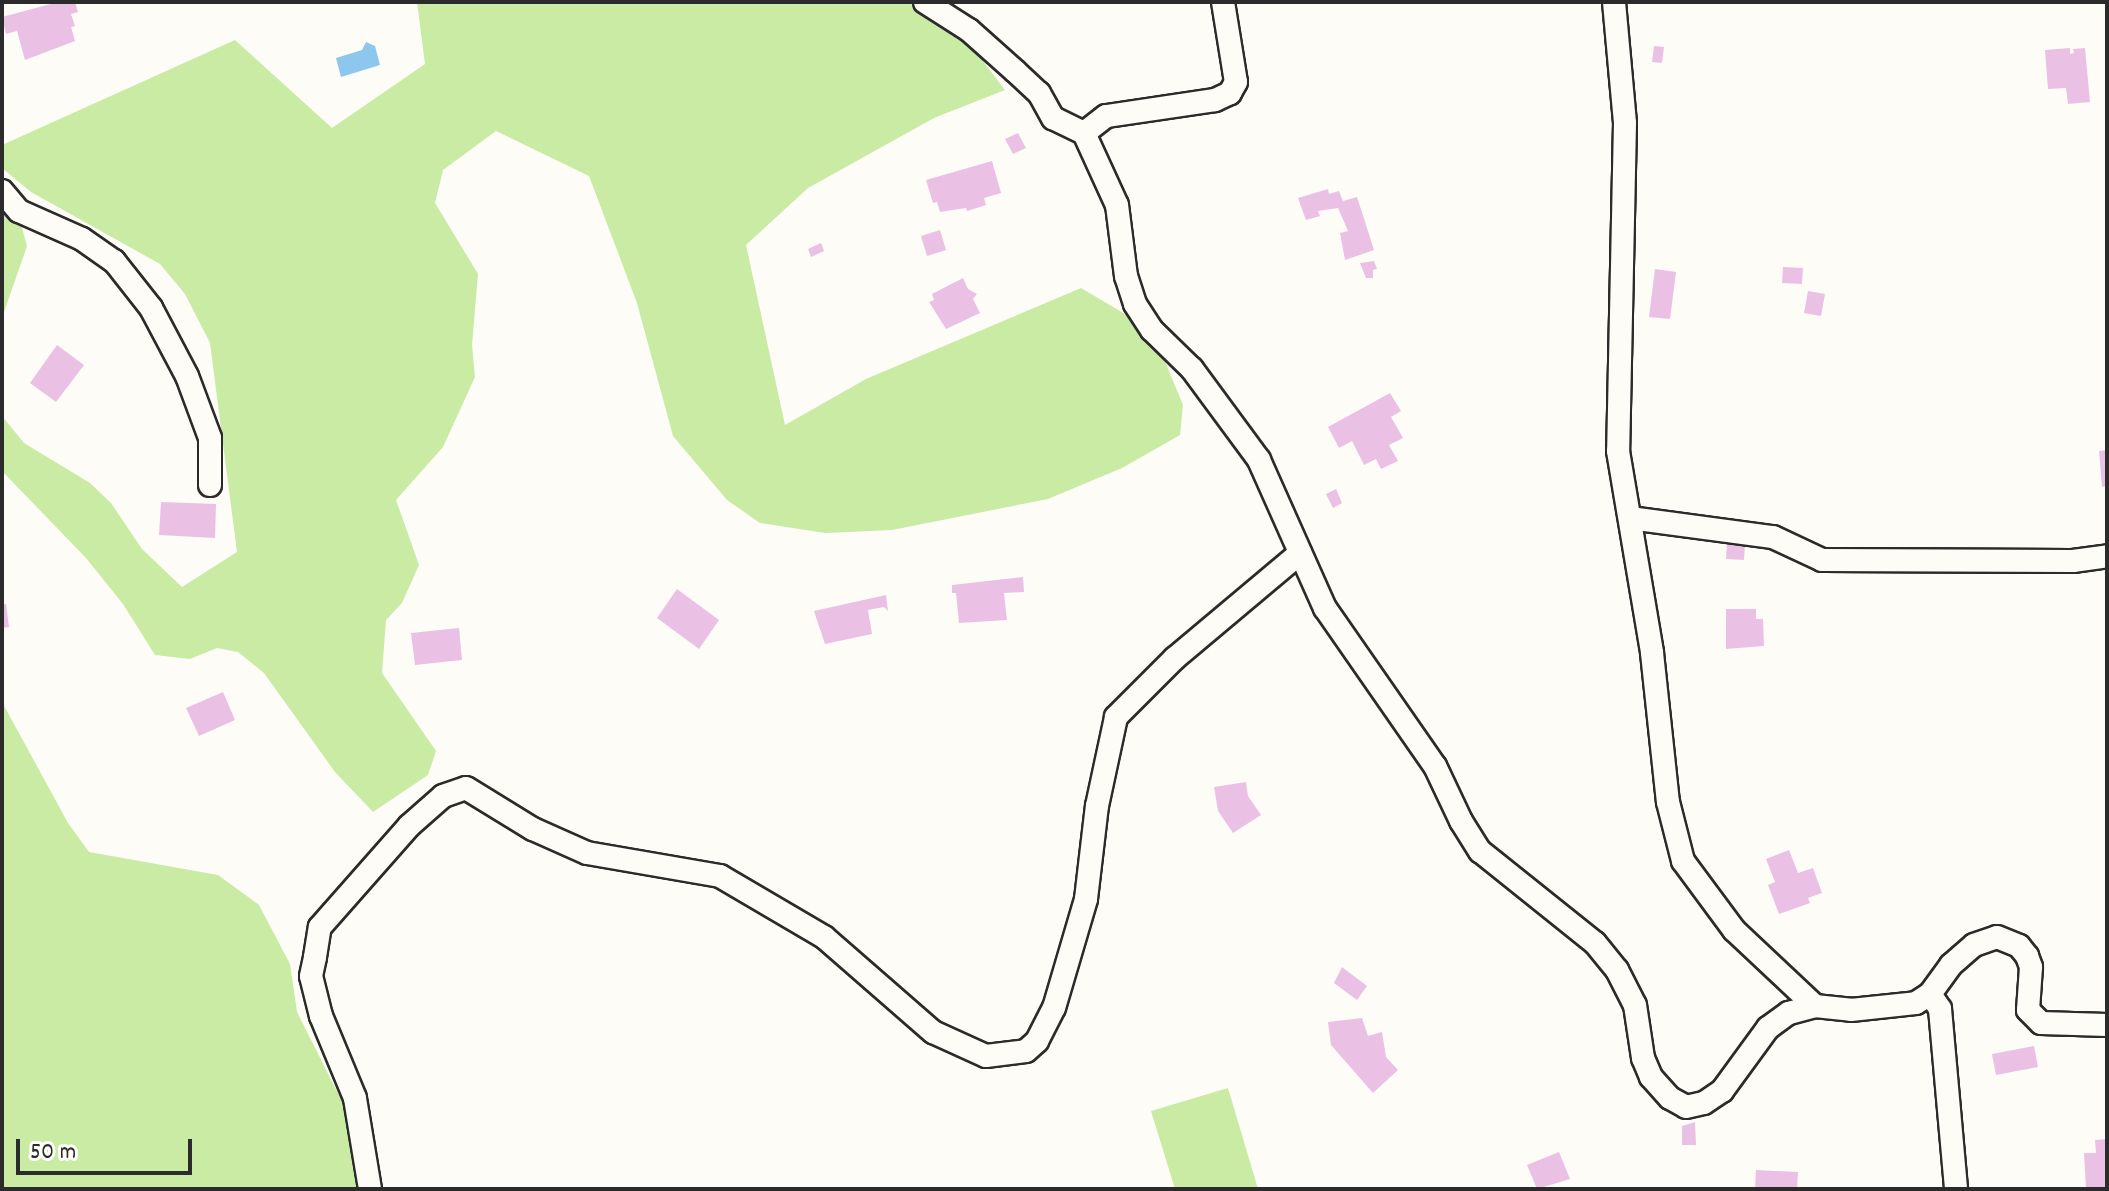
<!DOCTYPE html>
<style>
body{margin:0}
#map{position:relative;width:2109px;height:1191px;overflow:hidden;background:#fdfcf7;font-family:Dekko,sans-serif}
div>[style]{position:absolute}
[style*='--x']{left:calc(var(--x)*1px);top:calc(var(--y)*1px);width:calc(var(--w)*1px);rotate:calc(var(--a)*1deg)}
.green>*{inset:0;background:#c9eba4}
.water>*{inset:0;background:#8dc7ed}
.building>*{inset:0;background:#ebc0e5}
.roads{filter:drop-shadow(2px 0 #2b2b2b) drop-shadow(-2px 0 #2b2b2b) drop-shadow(0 2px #2b2b2b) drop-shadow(0 -2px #2b2b2b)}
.street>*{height:22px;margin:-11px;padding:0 11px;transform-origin:11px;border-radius:11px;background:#fdfcf7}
span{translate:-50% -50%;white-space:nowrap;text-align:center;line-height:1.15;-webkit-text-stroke:6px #fdfcf7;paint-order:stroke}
.frame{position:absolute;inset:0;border:4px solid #2b2b2b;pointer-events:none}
.scale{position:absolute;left:16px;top:1139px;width:176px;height:36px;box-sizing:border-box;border:4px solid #2b2b2b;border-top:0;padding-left:10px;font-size:24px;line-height:28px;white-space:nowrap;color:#2b2b2b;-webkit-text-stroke:6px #fdfcf7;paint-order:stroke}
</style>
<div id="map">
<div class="green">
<div style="clip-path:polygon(417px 2px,929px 2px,950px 18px,1005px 90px,934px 118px,808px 188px,746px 245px,785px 425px,866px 379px,1081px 288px,1152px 330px,1183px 405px,1180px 435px,1122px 468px,1048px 499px,892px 530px,825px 533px,760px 523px,727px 500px,673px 436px,637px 303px,589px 176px,496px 131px,443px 170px,435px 203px,478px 274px,472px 345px,475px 377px,443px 447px,396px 500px,419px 565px,402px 603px,386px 620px,382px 673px,436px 751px,428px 775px,373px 812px,335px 772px,264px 673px,238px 652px,217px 648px,190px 659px,155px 655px,123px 604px,86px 558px,2px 471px,2px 416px,24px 443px,90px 483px,111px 503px,142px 549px,182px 587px,237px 552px,210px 343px,185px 294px,160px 264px,31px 192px,2px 168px,2px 145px,235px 40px,332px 128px,425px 64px)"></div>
<div style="clip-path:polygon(2px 214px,21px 224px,27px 246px,2px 318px)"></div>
<div style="clip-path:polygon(2px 702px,68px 823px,89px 852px,218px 875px,259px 905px,290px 964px,297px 1012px,362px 1141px,368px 1189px,2px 1189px)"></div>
<div style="clip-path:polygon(1228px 1088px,1258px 1189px,1175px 1189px,1151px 1111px)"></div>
</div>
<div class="water">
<div style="clip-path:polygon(366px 42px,375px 46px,380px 65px,341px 77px,336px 58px,362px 50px)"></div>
</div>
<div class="building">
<div style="clip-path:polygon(58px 2px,75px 2px,78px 12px,71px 14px,75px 26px,71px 27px,75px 41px,25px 60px,17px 31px,6px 34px,2px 17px)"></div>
<div style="clip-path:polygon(1654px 46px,1664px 47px,1662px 63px,1652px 62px)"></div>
<div style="clip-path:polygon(2070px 48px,2070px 54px,2074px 53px,2073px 49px,2085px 48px,2090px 102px,2068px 104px,2066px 88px,2048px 89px,2045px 50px)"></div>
<div style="clip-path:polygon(1018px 133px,1026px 148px,1013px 154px,1005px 139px)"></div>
<div style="clip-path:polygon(992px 161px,1001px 193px,984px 198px,986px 205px,967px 211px,966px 208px,940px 212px,937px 202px,933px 203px,926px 180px)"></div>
<div style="clip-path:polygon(1328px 189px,1329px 194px,1339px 191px,1343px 201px,1357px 197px,1374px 250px,1345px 260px,1340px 233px,1348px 231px,1338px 208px,1318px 211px,1320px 216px,1306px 220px,1298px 198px)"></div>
<div style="clip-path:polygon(940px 230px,946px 250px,927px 256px,921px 236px)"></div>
<div style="clip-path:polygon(821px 243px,824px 251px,811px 257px,808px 249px)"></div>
<div style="clip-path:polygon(1374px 261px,1377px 269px,1373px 270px,1373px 278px,1366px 278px,1360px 263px)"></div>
<div style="clip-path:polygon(1783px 267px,1803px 268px,1802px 284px,1782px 283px)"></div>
<div style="clip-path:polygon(1655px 269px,1676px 272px,1670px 319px,1649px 317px)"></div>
<div style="clip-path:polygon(963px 278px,968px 289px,977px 294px,973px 299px,980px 313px,946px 329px,929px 302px,934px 300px,932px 294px)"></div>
<div style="clip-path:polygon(1808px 291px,1825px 294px,1821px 316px,1804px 313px)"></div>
<div style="clip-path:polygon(57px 345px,84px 365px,56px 402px,30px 383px)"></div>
<div style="clip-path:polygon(1390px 393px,1401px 411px,1391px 417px,1403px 438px,1389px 445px,1398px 461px,1381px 469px,1376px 459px,1364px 465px,1352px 441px,1339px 448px,1328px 427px)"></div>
<div style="clip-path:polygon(2107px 450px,2107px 486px,2102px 487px,2099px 451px)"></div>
<div style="clip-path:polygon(1336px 489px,1342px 503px,1333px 508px,1326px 494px)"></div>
<div style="clip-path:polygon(161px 502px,216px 504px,215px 538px,159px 535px)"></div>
<div style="clip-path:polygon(1727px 543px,1745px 544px,1744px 560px,1726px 559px)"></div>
<div style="clip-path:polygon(1023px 577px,1024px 592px,1004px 593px,1007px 620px,959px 623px,956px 593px,952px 593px,952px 585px)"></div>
<div style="clip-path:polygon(677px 589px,719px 620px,699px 649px,657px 618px)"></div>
<div style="clip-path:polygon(886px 595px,888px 611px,884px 607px,868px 610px,872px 634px,825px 644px,814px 611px)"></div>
<div style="clip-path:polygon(2px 604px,6px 604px,9px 627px,2px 628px)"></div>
<div style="clip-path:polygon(1726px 609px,1756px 609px,1756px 619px,1763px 619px,1764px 646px,1726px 649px)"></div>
<div style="clip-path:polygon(459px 628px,462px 660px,415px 665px,411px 633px)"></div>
<div style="clip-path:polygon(223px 692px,235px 720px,199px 736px,186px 708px)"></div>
<div style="clip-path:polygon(1246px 782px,1248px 796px,1261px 815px,1233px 833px,1218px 811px,1214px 787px)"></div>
<div style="clip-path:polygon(1789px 850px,1798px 873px,1813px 868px,1822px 893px,1808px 898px,1810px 903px,1779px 914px,1768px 885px,1775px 882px,1766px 859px)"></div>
<div style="clip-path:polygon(1342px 967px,1367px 986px,1357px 1000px,1334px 983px)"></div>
<div style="clip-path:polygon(1362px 1018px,1368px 1036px,1382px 1032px,1386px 1057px,1398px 1070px,1373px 1093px,1331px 1045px,1328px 1022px)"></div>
<div style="clip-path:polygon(2034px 1046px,2038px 1067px,1996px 1075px,1992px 1054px)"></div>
<div style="clip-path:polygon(1695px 1122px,1696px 1145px,1682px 1145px,1682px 1126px)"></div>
<div style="clip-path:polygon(2107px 1139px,2107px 1189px,2086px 1189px,2084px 1153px,2096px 1153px,2095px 1140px)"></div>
<div style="clip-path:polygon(1559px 1152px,1570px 1179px,1537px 1189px,1527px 1165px)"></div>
<div style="clip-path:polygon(1756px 1170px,1798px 1172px,1797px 1189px,1755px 1189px)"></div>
</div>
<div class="roads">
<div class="street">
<div style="--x:925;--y:2;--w:52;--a:32.5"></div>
<div style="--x:969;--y:30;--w:62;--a:41.7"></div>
<div style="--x:1015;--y:71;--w:33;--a:43"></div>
<div style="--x:1039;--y:93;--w:29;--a:61"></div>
<div style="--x:1053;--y:118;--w:34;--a:26"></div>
<div style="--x:1223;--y:2;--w:81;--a:80.8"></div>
<div style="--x:1236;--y:82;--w:13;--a:119"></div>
<div style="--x:1230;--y:93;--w:17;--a:155"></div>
<div style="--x:1215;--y:100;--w:110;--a:171.6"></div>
<div style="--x:1106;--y:116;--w:28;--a:142"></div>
<div style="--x:1084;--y:133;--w:79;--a:65.4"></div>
<div style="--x:1117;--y:205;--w:72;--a:82.8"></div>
<div style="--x:1126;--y:276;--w:29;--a:72"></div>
<div style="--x:1135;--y:304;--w:31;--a:57"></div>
<div style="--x:1152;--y:330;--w:56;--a:44.3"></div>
<div style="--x:1192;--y:369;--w:113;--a:53.6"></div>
<div style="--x:1259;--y:460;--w:162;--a:66"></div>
<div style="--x:1325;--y:608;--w:193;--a:55.2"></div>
<div style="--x:1435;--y:766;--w:61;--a:64.7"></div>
<div style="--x:1461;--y:821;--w:36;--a:58"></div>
<div style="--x:1480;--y:851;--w:147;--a:38.7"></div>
<div style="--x:1595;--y:943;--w:35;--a:51"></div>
<div style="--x:1617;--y:970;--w:39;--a:63"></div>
<div style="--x:1635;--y:1005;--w:54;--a:81.4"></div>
<div style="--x:1643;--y:1058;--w:21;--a:67"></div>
<div style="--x:1651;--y:1077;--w:28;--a:48"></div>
<div style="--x:1670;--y:1098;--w:18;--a:29"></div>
<div style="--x:1686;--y:1107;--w:18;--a:-13"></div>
<div style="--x:1704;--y:1103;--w:22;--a:-34"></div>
<div style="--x:1722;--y:1091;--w:78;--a:-53.9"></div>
<div style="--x:1768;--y:1028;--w:26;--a:-36"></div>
<div style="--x:1789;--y:1013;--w:27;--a:-15"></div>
<div style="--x:1815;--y:1006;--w:36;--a:6"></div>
<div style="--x:1851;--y:1010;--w:65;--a:-6.1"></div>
<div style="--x:1916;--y:1003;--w:17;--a:-33"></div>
<div style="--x:1930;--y:994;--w:36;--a:-54"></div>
<div style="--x:1951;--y:965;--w:30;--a:-41"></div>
<div style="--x:1974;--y:945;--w:24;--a:-19"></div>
<div style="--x:1997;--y:937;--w:24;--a:22"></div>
<div style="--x:2019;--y:946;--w:13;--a:51"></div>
<div style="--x:2027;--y:956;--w:12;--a:70"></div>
<div style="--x:2031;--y:967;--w:43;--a:94"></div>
<div style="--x:2028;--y:1010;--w:18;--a:45"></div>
<div style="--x:2041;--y:1023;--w:66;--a:1.7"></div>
<div style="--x:1614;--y:2;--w:121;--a:84.8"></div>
<div style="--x:1625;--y:123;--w:328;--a:91.2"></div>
<div style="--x:1618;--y:451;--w:205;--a:80.4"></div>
<div style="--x:1652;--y:653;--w:150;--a:83.9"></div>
<div style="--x:1668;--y:802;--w:61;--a:75.7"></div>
<div style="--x:1683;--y:861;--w:86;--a:53.5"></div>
<div style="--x:1734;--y:930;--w:111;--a:43.2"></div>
<div style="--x:2;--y:191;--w:26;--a:50"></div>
<div style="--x:19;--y:211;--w:69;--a:24"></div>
<div style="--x:82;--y:239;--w:39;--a:35"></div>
<div style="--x:114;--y:261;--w:60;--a:51.8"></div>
<div style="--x:151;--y:308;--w:77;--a:62.1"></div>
<div style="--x:187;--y:376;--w:66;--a:69.6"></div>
<div style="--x:210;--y:438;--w:47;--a:90"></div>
<div style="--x:1630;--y:518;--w:144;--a:7.6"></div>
<div style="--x:1773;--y:537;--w:54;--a:25.1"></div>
<div style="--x:1822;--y:560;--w:251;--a:0.2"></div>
<div style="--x:2073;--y:561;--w:34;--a:-8"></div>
<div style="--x:1930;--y:994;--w:18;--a:56"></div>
<div style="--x:1940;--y:1009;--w:181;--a:84.9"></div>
<div style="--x:370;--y:1189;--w:92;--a:-99.4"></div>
<div style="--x:355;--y:1098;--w:89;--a:-112.5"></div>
<div style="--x:321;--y:1016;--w:41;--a:-104"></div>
<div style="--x:311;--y:976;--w:19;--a:-78"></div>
<div style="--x:315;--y:957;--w:30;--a:-81"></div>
<div style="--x:320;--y:927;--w:135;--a:-48.6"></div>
<div style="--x:409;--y:826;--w:45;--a:-41.4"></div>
<div style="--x:443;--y:796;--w:24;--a:-19"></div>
<div style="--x:466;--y:788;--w:79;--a:31.5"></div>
<div style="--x:533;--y:829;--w:59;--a:24"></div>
<div style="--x:587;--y:853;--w:135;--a:9.8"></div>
<div style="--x:720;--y:876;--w:121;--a:30.4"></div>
<div style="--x:824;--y:937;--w:145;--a:41.1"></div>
<div style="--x:933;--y:1032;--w:58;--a:24.4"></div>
<div style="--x:986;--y:1056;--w:40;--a:-7.1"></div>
<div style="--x:1026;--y:1051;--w:15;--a:-42"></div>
<div style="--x:1037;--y:1041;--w:37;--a:-63"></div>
<div style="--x:1054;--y:1008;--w:114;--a:-73.6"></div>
<div style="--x:1086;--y:899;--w:94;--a:-83.3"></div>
<div style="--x:1097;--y:806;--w:91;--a:-77.9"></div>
<div style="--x:1116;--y:717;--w:83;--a:-45"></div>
<div style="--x:1175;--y:658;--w:163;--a:-40"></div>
</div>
</div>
<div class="frame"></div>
<div class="scale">50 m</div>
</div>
